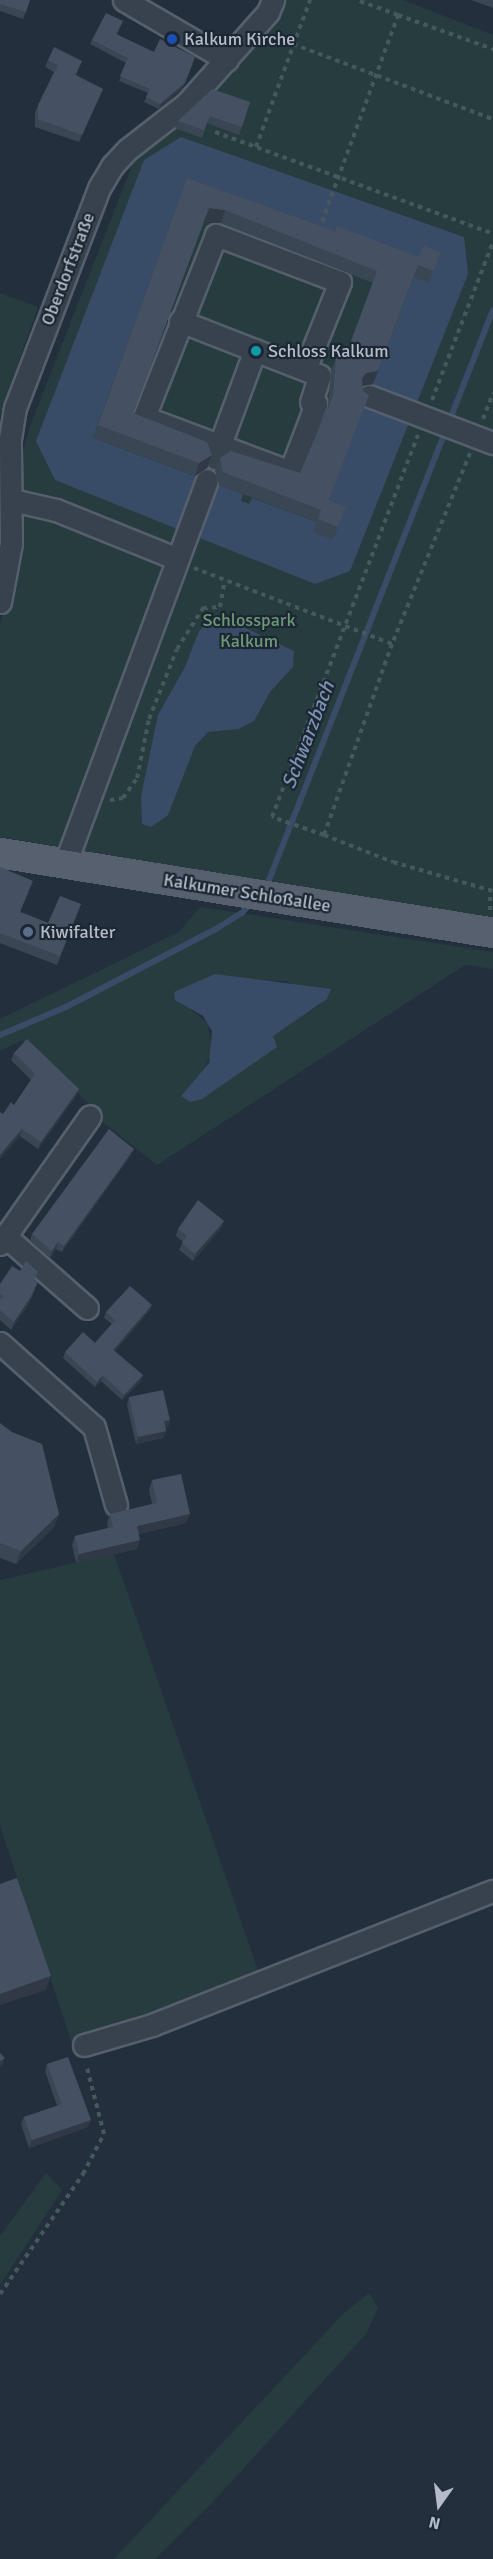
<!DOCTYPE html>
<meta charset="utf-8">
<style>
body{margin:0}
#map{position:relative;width:493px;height:2559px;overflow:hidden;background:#242f3e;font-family:Signika,sans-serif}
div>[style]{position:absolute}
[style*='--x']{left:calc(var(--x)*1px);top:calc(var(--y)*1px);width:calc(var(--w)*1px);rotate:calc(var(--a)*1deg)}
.green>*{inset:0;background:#263c3f}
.water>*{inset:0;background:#394c67}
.stream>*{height:6px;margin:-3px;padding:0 3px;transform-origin:3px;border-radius:3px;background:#394c67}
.path>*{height:4px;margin-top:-2px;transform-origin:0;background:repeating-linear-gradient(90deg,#44595c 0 4.5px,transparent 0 9px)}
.roads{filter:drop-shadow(2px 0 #565f6c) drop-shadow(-2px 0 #565f6c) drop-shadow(0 2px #565f6c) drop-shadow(0 -2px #565f6c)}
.minor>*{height:21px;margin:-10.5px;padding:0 10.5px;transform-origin:10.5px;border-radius:10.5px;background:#38414e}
.major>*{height:26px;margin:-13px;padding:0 13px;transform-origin:13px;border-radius:13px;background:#56606e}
.wall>*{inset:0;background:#3b4654}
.shaded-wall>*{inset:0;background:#303945}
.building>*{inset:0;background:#455162}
.dots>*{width:16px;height:16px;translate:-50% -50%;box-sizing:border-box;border:3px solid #1d2633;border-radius:50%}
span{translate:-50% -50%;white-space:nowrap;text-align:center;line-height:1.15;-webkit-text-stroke:4.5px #1d2633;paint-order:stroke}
.poi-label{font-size:18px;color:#b4bcc9}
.left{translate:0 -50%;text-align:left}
.street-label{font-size:18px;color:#b4bcc9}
.park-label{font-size:18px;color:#6b9a76}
.water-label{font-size:20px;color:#7c92b1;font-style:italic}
.north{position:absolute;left:409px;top:2475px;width:60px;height:60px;-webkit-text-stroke:4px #1d2633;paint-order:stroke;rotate:194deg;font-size:16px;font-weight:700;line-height:24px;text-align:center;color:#b4bcc9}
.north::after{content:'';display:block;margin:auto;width:21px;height:27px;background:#b4bcc9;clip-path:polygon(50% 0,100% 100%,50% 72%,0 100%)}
</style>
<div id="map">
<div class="green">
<div style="clip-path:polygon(286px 0,403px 0,493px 35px,493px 920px,0 837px,0 625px,21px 539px,19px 462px,32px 421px,133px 163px,234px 69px,279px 16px)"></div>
<div style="clip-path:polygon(0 293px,38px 307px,0 415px)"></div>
<div style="clip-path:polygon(evenodd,200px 907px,493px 952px,493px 969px,465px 965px,157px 1165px,85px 1108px,88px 1103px,22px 1040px,0 1051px,0 1019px,179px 932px,200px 907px,214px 974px,252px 982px,287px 981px,321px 1004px,181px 1096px,204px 1069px,212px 1053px,208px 1023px,191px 1010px,214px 974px)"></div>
<div style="clip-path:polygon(114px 1554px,261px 1979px,73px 2047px,0 1826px,0 1580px)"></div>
<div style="clip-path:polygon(46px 2173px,62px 2190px,0 2285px,0 2236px)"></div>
<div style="clip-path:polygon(369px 2293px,378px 2308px,366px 2334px,212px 2503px,155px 2559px,114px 2559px,344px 2313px)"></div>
</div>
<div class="water">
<div style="clip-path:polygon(evenodd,181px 137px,464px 237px,468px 274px,350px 571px,315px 584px,55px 480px,36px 441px,144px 160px,181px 137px,183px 190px,429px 283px,413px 277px,324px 513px,317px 522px,252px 498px,249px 504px,241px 501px,243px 494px,93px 438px,183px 190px)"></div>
<div style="clip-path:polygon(216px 614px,294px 651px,293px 667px,270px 692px,254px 721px,238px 729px,208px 732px,195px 746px,168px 815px,151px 827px,142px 824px,141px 796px,158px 715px,185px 667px,199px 631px)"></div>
<div style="clip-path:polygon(215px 974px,331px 989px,327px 999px,273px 1036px,277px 1047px,202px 1099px,190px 1102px,181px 1096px,209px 1063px,212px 1031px,203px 1016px,175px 1000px,174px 992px)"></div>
</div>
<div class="stream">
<div style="--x:262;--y:889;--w:11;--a:-52"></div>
<div style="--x:269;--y:880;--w:612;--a:-68.55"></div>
<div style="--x:0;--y:1035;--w:72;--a:-23"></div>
<div style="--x:66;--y:1007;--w:169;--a:-27.5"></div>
<div style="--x:216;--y:929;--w:31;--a:-32"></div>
<div style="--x:242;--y:913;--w:16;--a:-50"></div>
</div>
<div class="path">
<div style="--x:398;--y:15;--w:101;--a:19.7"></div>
<div style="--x:293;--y:44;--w:214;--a:20.6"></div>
<div style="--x:215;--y:132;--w:296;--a:20.1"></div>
<div style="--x:256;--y:147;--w:157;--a:-69.8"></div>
<div style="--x:319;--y:230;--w:229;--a:-69.8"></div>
<div style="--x:398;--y:15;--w:44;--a:-159.9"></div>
<div style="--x:432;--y:400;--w:169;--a:-68.9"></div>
<div style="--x:483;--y:419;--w:28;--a:-69"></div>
<div style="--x:470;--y:453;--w:206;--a:112.2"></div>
<div style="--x:392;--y:644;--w:203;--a:109.6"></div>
<div style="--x:324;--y:835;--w:74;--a:21.4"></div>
<div style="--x:393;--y:862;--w:104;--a:16.2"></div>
<div style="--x:194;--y:568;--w:212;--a:21"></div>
<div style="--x:110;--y:800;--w:13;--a:-9"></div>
<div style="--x:123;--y:798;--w:24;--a:-55"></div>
<div style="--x:137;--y:778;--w:60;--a:-78.5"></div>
<div style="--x:149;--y:719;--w:75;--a:-68.2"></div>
<div style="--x:177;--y:649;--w:49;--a:-57.6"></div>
<div style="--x:203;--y:608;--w:17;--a:-3"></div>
<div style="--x:220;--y:607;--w:27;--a:-80"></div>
<div style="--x:324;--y:835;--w:55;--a:-160.9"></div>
<div style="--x:272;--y:817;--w:409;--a:-69.1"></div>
<div style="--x:490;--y:910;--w:18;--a:-90"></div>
<div style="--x:0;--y:2294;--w:146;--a:-55.3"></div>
<div style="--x:83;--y:2174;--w:45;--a:-62.3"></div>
<div style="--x:104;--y:2134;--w:72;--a:-104.4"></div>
</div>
<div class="roads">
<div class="minor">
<div style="--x:124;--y:0;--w:119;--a:30.2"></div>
<div style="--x:180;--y:321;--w:146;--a:21.3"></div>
<div style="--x:305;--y:369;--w:94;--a:-68.1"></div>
<div style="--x:340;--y:282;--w:133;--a:-159.2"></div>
<div style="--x:216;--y:235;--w:196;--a:111.6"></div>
<div style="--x:144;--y:417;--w:156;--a:20.6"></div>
<div style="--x:290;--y:472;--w:73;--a:-69.1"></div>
<div style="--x:316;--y:404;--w:5;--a:-158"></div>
<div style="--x:311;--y:402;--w:28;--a:-72"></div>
<div style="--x:369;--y:396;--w:133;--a:20.8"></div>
<div style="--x:215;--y:458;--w:115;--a:-69.7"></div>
<div style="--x:12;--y:500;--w:45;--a:12.8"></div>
<div style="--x:56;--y:510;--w:131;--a:22"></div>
<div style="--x:0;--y:602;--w:60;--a:-79.4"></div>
<div style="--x:11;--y:543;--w:104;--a:-90.6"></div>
<div style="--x:10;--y:439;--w:31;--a:-81"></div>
<div style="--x:15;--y:408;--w:235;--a:-69.1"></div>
<div style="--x:99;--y:188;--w:26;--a:-59"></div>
<div style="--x:112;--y:166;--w:23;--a:-47"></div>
<div style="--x:128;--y:149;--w:75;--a:-37.9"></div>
<div style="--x:187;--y:103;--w:122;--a:-48.3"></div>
<div style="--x:268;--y:12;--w:13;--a:-67"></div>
<div style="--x:65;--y:864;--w:409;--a:-69.7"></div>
<div style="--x:5;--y:1236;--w:109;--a:41.3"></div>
<div style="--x:0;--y:1244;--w:156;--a:-54.9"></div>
<div style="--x:0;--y:1343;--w:126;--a:41.8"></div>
<div style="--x:94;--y:1427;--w:81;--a:74.2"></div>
<div style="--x:84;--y:2045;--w:71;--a:-16.4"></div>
<div style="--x:152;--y:2025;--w:366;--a:-21.5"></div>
</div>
<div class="major">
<div style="--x:0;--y:853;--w:499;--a:9.2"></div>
</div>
</div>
<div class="wall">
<div style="clip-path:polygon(0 0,30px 0,23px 19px,0 11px)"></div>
<div style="clip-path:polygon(471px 0,493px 0,493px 8px)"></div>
<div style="clip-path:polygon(123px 21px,117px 34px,183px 88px,159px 109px,144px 102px,148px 93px,119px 81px,126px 63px,90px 44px,92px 40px)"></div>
<div style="clip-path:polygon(48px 60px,82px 61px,76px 75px,103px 89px,79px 142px,35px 127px,35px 112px,54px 72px,45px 67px)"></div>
<div style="clip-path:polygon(250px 102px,239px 135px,207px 123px,202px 138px,175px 128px,178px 121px)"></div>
<div style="clip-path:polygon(187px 178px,335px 231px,419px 257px,441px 252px,429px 283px,413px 277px,373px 384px,363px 386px,329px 500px,346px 507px,333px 540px,313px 532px,317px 522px,219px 485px,215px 470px,220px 458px,300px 473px,328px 406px,331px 370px,336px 358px,347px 352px,373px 283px,221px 223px,204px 221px,133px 413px,212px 455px,207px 468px,195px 476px,93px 438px)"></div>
<div style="clip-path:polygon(0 867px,21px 912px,48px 923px,81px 904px,57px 965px,0 943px)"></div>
<div style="clip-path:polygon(14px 1053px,79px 1089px,76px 1096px,38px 1149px,20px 1136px,3px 1114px,14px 1105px,31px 1080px,11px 1060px)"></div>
<div style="clip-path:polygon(131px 1155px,62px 1252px,56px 1249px,50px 1258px,30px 1241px,32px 1234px)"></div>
<div style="clip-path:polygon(224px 1221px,221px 1228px,193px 1261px,179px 1250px,183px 1242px,176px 1236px,178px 1229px)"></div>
<div style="clip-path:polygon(35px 1281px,35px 1290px,28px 1305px,11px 1330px,0 1320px,0 1284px)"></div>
<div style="clip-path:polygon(150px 1310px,115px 1351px,143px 1375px,141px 1381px,122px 1400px,101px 1381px,95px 1387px,63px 1358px,65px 1352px,95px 1343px,112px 1324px,104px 1318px,106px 1312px)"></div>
<div style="clip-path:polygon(129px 1397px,170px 1420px,168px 1427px,166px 1428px,166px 1431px,163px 1438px,136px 1444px,127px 1405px)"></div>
<div style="clip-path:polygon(0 1423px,59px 1514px,54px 1527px,16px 1564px,0 1558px)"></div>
<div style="clip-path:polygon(152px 1480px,186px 1523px,139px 1534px,137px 1549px,76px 1563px,72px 1545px,75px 1536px,108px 1528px,107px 1523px,110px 1514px,152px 1504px,149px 1490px)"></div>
<div style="clip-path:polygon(47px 2064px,88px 2127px,29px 2148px,21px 2124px,24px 2117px,57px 2106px,45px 2071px)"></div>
</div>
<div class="shaded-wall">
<div style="clip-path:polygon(194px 62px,183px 88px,159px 109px,160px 104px)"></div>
<div style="clip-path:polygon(209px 208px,225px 210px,221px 223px,204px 221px)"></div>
<div style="clip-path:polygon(418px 265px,373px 384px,361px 386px,362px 379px)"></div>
<div style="clip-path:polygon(212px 455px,207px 468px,195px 476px,199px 463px)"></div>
<div style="clip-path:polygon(79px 1089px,76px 1096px,38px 1149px,41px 1142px)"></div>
<div style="clip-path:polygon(22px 1129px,20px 1136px,0 1159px,0 1155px)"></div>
<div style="clip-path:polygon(134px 1149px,131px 1155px,62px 1252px,64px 1246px)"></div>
<div style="clip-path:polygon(224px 1221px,221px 1228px,193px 1261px,195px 1254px)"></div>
<div style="clip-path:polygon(58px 1242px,56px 1249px,50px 1258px,52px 1251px)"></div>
<div style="clip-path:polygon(38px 1282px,28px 1305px,11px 1330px,14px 1322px)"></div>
<div style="clip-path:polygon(152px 1305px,150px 1310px,111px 1355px,113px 1350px)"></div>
<div style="clip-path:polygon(103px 1375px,101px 1381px,95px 1387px,97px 1382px)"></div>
<div style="clip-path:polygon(143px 1375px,141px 1381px,122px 1400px,124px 1395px)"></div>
<div style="clip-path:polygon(170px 1420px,168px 1427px,161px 1429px,164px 1421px)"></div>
<div style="clip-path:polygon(166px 1431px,163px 1438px,136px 1444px,138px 1437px)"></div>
<div style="clip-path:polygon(59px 1514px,54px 1527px,16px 1564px,21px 1551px)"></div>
<div style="clip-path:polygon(190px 1514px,186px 1523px,134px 1535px,137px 1526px)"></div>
<div style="clip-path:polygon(140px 1540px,137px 1549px,76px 1563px,79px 1554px)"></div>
<div style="clip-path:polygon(51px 1976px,46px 1990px,0 2005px,0 1994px)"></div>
<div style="clip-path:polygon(5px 2058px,2px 2065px,0 2067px,0 2062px)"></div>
<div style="clip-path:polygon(91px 2120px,88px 2127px,29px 2148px,32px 2140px)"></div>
</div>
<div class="building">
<div style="clip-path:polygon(0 0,30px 0,26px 12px,1px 4px,0 8px)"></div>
<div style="clip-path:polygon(106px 13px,123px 21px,116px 34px,154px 52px,160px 39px,195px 57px,185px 83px,160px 104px,146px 97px,150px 89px,120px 76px,128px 58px,92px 40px)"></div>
<div style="clip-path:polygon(54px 47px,82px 61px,75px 75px,103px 89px,82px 135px,38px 119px,38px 105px,58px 65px,48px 60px)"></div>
<div style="clip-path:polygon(212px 89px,250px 102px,242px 127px,210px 116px,204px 130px,178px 121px)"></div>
<div style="clip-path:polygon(187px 178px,335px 231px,337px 226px,419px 257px,423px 246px,441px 252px,434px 271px,418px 265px,378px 371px,366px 373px,362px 379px,363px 391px,369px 395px,329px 500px,346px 507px,338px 527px,318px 519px,321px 510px,223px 472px,220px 458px,231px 451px,300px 473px,333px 396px,336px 358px,339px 349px,347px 352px,377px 271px,225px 210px,209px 208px,133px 413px,207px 442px,212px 455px,199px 463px,98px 425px)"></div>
<div style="clip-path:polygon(0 867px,33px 881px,20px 912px,48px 923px,60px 896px,81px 904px,60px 956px,0 933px)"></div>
<div style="clip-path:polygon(27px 1039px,79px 1089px,41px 1142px,22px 1129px,0 1155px,0 1112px,3px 1114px,11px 1102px,14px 1105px,35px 1074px,14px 1053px)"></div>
<div style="clip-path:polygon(109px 1129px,134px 1149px,64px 1246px,58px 1242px,52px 1251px,32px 1234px)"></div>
<div style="clip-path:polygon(198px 1200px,224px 1221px,195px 1254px,182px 1243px,187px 1236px,178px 1229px)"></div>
<div style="clip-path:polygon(26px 1261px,38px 1272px,34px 1280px,38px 1282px,30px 1298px,14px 1322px,0 1310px,0 1300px,3px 1296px,0 1294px,0 1284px,12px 1266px,20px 1271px)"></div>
<div style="clip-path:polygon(130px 1286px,152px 1305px,113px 1350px,143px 1375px,124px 1395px,103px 1375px,97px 1382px,65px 1352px,83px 1332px,95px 1343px,115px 1320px,106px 1312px)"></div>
<div style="clip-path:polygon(163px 1390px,170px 1420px,164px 1421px,166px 1431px,138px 1437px,129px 1397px)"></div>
<div style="clip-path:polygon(0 1423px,12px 1432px,42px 1444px,59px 1514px,21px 1551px,0 1543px)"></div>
<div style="clip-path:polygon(181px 1474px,190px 1514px,137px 1526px,140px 1540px,79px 1554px,75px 1536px,113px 1527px,110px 1514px,157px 1503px,152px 1480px)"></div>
<div style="clip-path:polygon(17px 1878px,51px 1976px,0 1994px,0 1884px)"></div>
<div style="clip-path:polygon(0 2053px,5px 2058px,0 2062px)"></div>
<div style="clip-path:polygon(68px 2057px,91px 2120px,32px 2140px,24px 2117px,62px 2104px,47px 2064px)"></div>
</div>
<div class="dots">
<div style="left:172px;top:39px;background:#1a4fb4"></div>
<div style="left:256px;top:351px;background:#0f9aa8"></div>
<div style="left:28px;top:932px;background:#5c6f8a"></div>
</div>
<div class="poi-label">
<span class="left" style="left:184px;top:39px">Kalkum Kirche</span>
<span class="left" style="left:268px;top:351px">Schloss Kalkum</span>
<span class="left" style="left:40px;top:932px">Kiwifalter</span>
</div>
<div class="street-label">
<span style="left:68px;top:269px;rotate:-69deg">Oberdorfstraße</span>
<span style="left:247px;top:893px;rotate:9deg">Kalkumer Schloßallee</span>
</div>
<div class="park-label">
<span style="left:249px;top:631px">Schlosspark<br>Kalkum</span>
</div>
<div class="water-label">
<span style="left:308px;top:735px;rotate:-69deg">Schwarzbach</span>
</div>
<div class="north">N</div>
</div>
